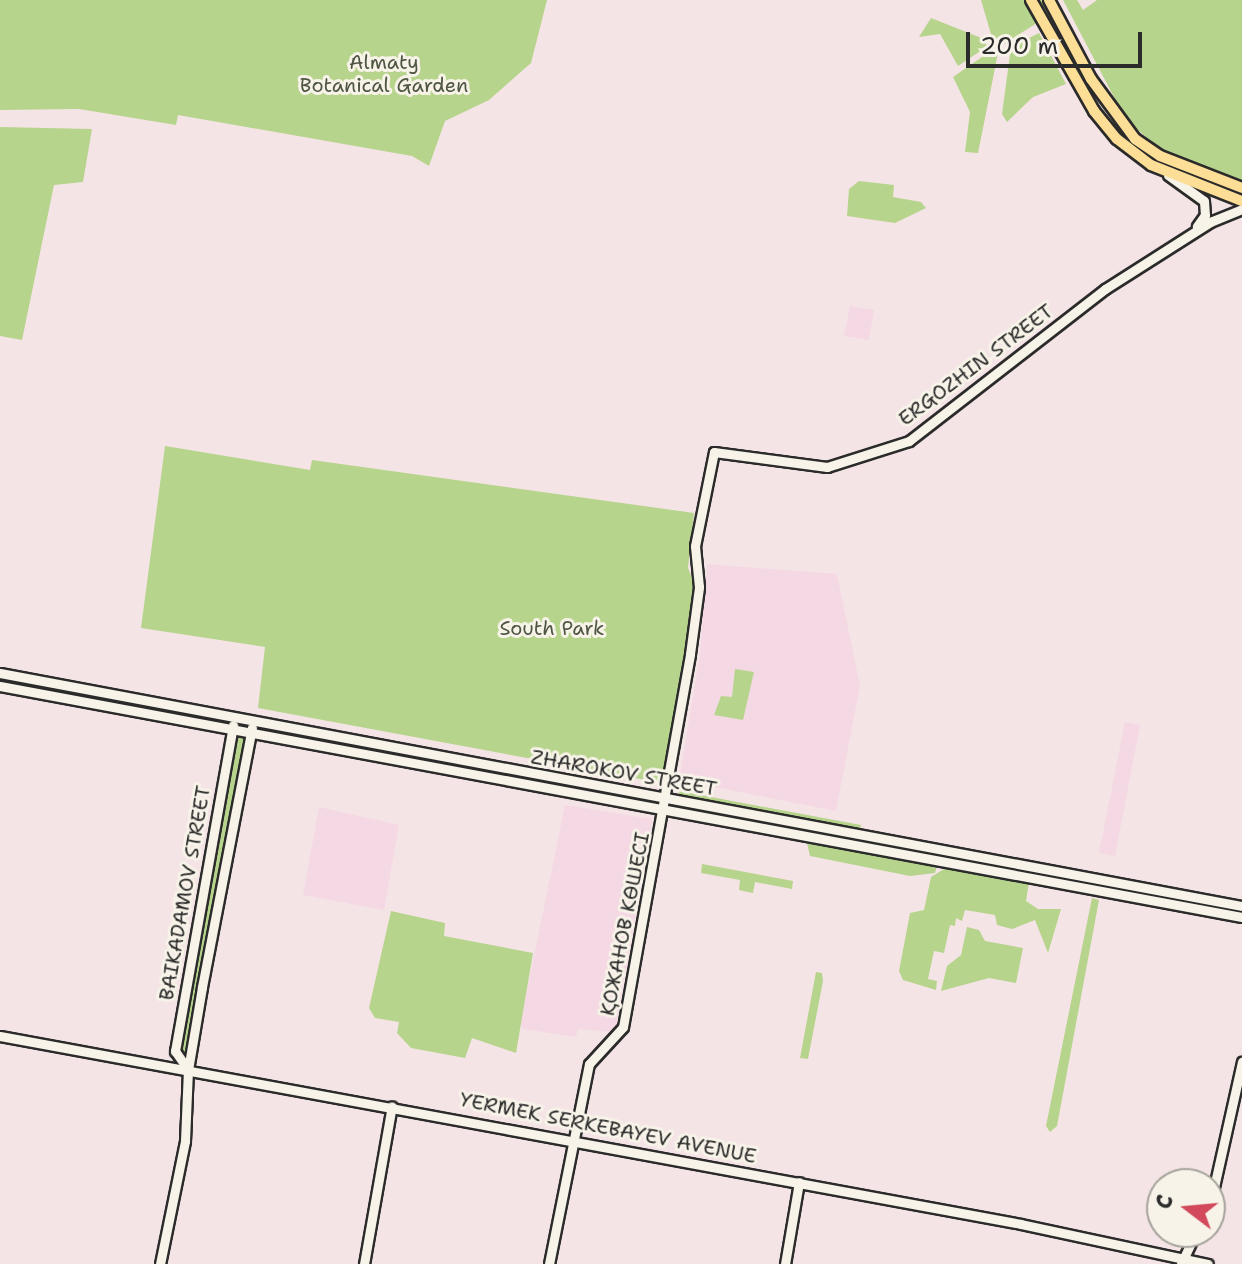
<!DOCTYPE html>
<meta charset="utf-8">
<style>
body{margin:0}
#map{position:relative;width:1242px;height:1264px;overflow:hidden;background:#f5e4e6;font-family:"Shantell Sans",sans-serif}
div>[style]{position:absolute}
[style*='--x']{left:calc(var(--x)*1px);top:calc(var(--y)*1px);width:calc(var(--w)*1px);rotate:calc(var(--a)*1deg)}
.built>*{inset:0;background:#f4d9e4}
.green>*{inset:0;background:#b7d48c}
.roads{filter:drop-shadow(2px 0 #2b2b2b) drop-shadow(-2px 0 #2b2b2b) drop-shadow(0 2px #2b2b2b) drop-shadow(0 -2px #2b2b2b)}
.secondary>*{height:9px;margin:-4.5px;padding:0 4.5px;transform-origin:4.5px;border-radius:4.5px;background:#f7f3e8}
.primary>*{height:10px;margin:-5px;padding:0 5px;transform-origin:5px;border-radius:5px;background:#fcde96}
span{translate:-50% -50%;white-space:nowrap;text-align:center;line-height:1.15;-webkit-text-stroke:6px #f7f3e8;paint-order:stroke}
.park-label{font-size:20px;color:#4e5543}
.street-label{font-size:20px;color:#2b2b2b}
.north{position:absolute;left:1146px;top:1168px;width:80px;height:80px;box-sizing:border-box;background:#f7f3e8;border:2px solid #a5a39c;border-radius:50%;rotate:286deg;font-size:22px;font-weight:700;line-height:32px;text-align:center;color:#2b2b2b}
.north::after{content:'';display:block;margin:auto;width:28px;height:36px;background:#d1495b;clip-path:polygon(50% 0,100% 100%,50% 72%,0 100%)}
.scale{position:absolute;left:966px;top:32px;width:176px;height:36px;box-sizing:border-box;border:4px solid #2b2b2b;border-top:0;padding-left:10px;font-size:24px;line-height:28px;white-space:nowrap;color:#2b2b2b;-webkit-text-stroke:6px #f7f3e8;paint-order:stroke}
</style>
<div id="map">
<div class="built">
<div style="clip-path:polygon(850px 306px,874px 310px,869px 340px,844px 336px)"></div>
<div style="clip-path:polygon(707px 564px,837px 574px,860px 686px,836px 811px,679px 780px,700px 654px)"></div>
<div style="clip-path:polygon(1125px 722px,1140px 725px,1115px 856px,1099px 853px)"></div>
<div style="clip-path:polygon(565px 805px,652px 819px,615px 1032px,578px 1029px,576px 1037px,523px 1029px,520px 1024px)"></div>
<div style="clip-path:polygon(319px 807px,399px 825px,384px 910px,303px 895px)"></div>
</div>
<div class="green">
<div style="clip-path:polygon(0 0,547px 0,531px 63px,489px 100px,445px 121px,429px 166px,412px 156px,178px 115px,176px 125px,79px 109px,0 110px)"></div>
<div style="clip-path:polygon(981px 0,1024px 0,1037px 23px,1002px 45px,993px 41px)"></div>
<div style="clip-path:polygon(1035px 0,1043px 0,1124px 133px,1155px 158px,1242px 196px,1153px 161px,1121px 135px)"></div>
<div style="clip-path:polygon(1063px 0,1077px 0,1083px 10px,1097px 0,1242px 0,1242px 180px,1160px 150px,1125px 118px)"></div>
<div style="clip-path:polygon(931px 18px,979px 37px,988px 46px,958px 66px,940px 34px,919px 37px)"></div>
<div style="clip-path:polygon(1039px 33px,1066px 84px,1033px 97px,1007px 122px,1002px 114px,1011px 47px)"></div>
<div style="clip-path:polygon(992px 50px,998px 53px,978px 153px,965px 152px,970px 112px,953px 77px)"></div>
<div style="clip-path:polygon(0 127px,92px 129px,83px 182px,54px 185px,22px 340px,0 336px)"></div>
<div style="clip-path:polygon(859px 181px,894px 185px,893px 197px,921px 202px,926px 208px,895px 223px,847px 216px,849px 189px)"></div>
<div style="clip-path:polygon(165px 446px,310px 470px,312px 460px,694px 513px,688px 568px,696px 588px,667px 784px,258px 708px,265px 647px,141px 628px)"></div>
<div style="clip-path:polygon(735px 669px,754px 672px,743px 720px,714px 715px,721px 696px,732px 697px)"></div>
<div style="clip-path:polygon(235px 735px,250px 736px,187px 1067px,177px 1055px)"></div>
<div style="clip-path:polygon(385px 750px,387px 749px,651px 798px,649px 805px)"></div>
<div style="clip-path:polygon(679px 791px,861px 825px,860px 830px,678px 796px)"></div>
<div style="clip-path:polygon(684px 803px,1030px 867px,1028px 878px,682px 815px)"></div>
<div style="clip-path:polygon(807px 843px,923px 862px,937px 866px,935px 873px,910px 876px,810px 856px)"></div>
<div style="clip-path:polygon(702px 864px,793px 881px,792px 889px,755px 882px,753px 893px,739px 890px,740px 880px,701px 873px)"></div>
<div style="clip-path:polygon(949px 866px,1029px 882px,1026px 901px,1038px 909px,1061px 909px,1048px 953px,1035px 920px,1012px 929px,997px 925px,995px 915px,965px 910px,962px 921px,956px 918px,955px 926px,950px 925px,944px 953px,934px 951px,928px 979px,937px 981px,936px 990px,903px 980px,899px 971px,910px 913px,924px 910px,931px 877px)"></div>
<div style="clip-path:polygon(1092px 898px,1099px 900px,1057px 1126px,1050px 1132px,1046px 1126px)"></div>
<div style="clip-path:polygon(391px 911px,445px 923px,444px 936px,533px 953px,516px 1053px,472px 1038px,465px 1058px,411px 1048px,397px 1033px,399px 1022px,375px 1018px,369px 1008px)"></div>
<div style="clip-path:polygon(967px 927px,979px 930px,985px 941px,1023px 948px,1016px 983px,989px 978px,941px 991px,947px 966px,961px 955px)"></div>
<div style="clip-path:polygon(816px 972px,822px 973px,823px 981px,808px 1059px,800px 1058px)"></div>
</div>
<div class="roads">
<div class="secondary">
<div style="--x:1168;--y:175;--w:44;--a:35.8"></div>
<div style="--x:1204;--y:201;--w:14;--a:86"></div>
<div style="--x:1205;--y:215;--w:14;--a:126"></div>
<div style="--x:0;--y:673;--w:1264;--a:10.63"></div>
<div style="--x:0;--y:686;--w:1263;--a:10.54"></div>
<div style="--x:0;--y:1036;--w:1038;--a:10.43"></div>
<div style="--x:1021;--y:1224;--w:191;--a:12.1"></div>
<div style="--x:187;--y:1068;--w:21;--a:-125"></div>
<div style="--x:175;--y:1051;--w:331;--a:-79.9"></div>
<div style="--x:1210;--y:1205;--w:147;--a:-77.4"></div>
<div style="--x:160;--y:1264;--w:126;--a:-78.5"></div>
<div style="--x:185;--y:1141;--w:71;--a:-87.6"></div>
<div style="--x:188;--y:1070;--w:84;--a:-80.4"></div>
<div style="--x:202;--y:987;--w:264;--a:-79.1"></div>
<div style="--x:364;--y:1264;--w:160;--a:-80"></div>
<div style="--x:549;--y:1264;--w:204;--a:-78.7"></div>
<div style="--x:589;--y:1064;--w:50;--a:-47.4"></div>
<div style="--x:623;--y:1027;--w:379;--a:-79.8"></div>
<div style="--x:690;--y:654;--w:68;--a:-82.3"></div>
<div style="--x:699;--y:587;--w:41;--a:-95.6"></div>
<div style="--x:695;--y:546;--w:96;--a:-78.6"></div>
<div style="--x:714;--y:452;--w:114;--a:7.6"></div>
<div style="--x:827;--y:467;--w:86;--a:-17.6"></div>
<div style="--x:909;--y:441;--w:248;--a:-37.8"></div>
<div style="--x:1105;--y:289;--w:125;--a:-32.5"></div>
<div style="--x:1210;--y:222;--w:35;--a:-22"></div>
<div style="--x:785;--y:1264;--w:83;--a:-80.3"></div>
<div style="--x:1181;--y:1264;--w:35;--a:-65"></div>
</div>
<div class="primary">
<div style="--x:1031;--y:0;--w:128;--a:60.4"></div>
<div style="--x:1094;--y:111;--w:36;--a:51"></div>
<div style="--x:1117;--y:139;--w:43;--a:37.4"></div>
<div style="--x:1151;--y:165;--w:98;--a:21.6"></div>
<div style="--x:1049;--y:0;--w:89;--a:62"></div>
<div style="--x:1091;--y:79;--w:74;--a:53.7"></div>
<div style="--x:1135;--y:139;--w:30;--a:34"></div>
<div style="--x:1160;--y:156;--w:88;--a:21.3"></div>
</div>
</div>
<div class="park-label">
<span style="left:384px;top:74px">Almaty<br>Botanical Garden</span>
<span style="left:552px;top:628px">South Park</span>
</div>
<div class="street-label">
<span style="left:976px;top:365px;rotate:-37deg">ERGOZHIN STREET</span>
<span style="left:624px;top:773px;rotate:10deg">ZHAROKOV STREET</span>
<span style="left:185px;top:893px;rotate:-80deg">BAIKADAMOV STREET</span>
<span style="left:625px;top:924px;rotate:-79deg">ҚОЖАНОВ КӨШЕСІ</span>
<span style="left:608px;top:1128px;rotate:11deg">YERMEK SERKEBAYEV AVENUE</span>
</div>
<div class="north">С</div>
<div class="scale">200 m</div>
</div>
